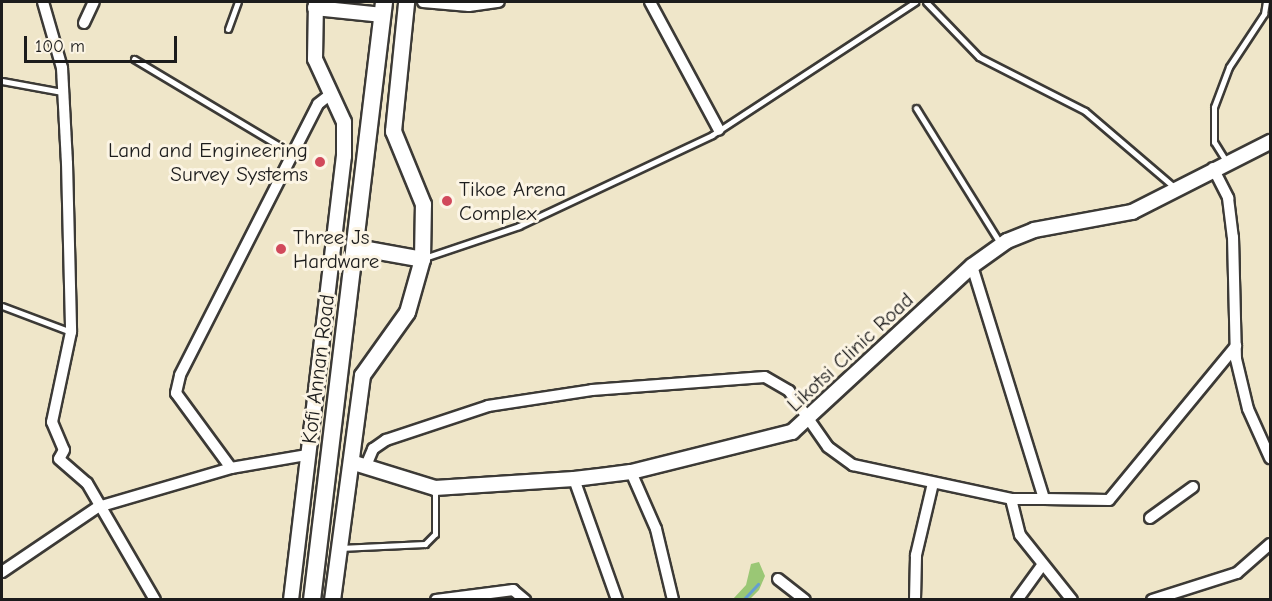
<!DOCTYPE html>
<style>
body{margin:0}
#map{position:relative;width:1272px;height:601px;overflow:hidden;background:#efe6c9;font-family:"Comic Neue",sans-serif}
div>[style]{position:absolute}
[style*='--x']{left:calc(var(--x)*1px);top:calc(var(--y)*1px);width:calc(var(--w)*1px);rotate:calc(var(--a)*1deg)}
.green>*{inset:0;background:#9ac775}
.stream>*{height:3px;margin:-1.5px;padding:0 1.5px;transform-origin:1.5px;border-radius:1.5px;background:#649ed3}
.roads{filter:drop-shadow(2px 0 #3c3a36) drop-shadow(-2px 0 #3c3a36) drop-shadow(0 2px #3c3a36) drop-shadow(0 -2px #3c3a36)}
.service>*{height:5px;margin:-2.5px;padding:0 2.5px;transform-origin:2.5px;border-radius:2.5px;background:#fff}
.minor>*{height:10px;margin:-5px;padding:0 5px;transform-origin:5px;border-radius:5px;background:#fff}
.tertiary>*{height:14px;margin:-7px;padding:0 7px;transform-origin:7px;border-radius:7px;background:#fff}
.secondary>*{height:15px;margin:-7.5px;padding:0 7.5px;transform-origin:7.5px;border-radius:7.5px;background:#fff}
.primary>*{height:16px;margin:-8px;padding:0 8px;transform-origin:8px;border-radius:8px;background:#fff}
.dots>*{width:16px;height:16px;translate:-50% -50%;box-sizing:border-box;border:3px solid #fcf5e5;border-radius:50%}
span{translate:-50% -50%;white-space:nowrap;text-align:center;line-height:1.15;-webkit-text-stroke:6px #fcf5e5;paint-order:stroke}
.poi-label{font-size:21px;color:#1c1c1c}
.right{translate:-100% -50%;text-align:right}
.left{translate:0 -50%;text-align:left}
.street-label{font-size:21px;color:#1c1c1c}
.frame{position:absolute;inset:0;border:3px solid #1c1c1c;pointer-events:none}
.scale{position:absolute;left:24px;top:36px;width:153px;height:27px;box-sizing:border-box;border:3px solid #1c1c1c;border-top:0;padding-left:8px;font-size:18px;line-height:21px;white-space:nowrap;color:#1c1c1c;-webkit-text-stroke:4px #fcf5e5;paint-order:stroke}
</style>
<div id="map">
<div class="green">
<div style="clip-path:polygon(759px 562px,765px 576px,759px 590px,750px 599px,733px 599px,746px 585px,751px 564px)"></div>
</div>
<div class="stream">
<div style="--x:743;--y:600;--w:22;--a:-47"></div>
</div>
<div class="roads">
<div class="service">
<div style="--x:926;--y:2;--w:76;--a:46.1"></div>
<div style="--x:979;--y:57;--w:119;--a:27"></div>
<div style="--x:1085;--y:111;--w:118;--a:40.5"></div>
<div style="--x:228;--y:29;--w:29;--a:-70"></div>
<div style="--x:134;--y:59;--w:185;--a:30.9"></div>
<div style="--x:2;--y:81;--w:61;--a:10.4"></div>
<div style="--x:916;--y:108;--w:159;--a:58.1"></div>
<div style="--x:1226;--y:161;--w:22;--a:-122"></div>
<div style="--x:1214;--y:142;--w:35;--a:-90"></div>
<div style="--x:1214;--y:107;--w:43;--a:-69.4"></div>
<div style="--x:1229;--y:67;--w:64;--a:-56.6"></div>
<div style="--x:1264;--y:14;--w:12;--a:-81"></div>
<div style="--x:424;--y:258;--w:100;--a:-18.6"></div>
<div style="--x:519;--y:226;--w:213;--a:-25.2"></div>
<div style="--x:712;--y:135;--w:243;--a:-33.2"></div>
<div style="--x:2;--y:306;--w:74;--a:20.6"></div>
<div style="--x:340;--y:548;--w:85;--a:-2.7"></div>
<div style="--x:425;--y:544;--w:14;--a:-45"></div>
<div style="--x:435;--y:534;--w:44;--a:-90"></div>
</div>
<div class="minor">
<div style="--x:43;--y:2;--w:69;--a:73.9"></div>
<div style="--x:62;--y:68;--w:95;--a:87"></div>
<div style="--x:67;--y:163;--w:169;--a:88.6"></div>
<div style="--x:71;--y:332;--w:92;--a:101.9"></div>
<div style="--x:52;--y:422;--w:30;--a:67"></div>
<div style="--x:64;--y:450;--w:10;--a:119"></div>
<div style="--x:59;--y:459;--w:37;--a:41"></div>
<div style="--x:87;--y:483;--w:135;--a:59.8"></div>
<div style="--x:423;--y:2;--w:46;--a:5"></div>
<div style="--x:469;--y:6;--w:30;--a:-8"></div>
<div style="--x:650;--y:2;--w:145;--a:61.7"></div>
<div style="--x:84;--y:23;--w:23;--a:-65"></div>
<div style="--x:1213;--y:168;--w:34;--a:63"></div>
<div style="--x:1228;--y:198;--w:39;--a:83"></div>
<div style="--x:1233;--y:237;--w:122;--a:88.6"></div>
<div style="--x:1236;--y:359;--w:51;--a:76.5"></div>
<div style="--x:1248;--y:409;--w:54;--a:65.8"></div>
<div style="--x:972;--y:266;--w:244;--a:72.8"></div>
<div style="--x:1044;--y:499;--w:33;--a:180"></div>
<div style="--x:231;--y:468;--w:93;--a:-126.3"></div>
<div style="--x:176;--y:393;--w:18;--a:-77"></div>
<div style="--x:180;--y:375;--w:304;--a:-63"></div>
<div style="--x:318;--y:104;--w:18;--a:-38"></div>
<div style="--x:365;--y:468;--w:21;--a:-67"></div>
<div style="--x:373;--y:449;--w:16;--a:-35"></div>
<div style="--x:386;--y:440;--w:108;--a:-18.4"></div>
<div style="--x:488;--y:406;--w:105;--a:-8.7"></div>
<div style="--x:592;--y:390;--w:173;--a:-4.3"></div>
<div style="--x:765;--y:377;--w:28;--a:30"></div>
<div style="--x:789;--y:391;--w:68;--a:55.1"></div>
<div style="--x:828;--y:447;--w:31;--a:36"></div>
<div style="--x:853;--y:465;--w:162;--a:12.1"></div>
<div style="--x:1011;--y:499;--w:37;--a:76"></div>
<div style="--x:1020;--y:535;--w:83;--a:51.3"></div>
<div style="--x:631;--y:472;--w:62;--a:66.3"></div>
<div style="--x:656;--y:529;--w:73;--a:76.5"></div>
<div style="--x:574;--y:479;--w:128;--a:70.4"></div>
<div style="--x:1044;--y:499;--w:65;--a:0.9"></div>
<div style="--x:1109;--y:500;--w:200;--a:-50.5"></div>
<div style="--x:1150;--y:518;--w:53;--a:-35.8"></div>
<div style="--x:2;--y:572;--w:116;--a:-34.1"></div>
<div style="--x:98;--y:507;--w:139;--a:-16.3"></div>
<div style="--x:231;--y:468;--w:76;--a:-9.8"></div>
<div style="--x:778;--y:579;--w:34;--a:38"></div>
<div style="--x:436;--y:600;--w:78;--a:-7.4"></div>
<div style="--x:513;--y:590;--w:16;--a:40"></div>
<div style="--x:915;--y:600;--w:45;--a:-88.7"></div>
<div style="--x:916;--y:555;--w:74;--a:-76.7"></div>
<div style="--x:1017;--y:600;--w:44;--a:-54.2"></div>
<div style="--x:1152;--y:600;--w:89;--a:-17.6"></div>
<div style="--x:1237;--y:573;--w:44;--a:-41.3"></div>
</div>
<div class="tertiary">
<div style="--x:315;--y:8;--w:68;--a:5.9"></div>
<div style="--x:351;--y:462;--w:88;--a:17.2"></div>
<div style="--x:435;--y:488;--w:139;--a:-3.7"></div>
<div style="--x:574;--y:479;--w:57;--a:-7"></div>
<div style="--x:631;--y:472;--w:166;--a:-14"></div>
<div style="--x:792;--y:432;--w:245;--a:-42.7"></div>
<div style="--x:972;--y:266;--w:43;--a:-35.5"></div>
<div style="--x:1007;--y:241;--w:29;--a:-22"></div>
<div style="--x:1034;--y:230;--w:100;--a:-10.4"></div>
<div style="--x:1132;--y:212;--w:155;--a:-26.9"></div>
<div style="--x:291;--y:600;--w:447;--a:-83.2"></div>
<div style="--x:344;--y:156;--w:34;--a:-90"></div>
<div style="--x:344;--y:122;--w:69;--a:-114.7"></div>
<div style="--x:315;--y:59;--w:57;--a:-89"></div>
</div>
<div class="secondary">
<div style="--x:356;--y:247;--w:67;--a:10.3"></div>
<div style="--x:332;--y:600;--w:227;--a:-82.4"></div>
<div style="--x:362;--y:375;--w:77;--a:-54.5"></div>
<div style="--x:407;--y:312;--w:55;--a:-74.2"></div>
<div style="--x:422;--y:259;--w:55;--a:-89"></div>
<div style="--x:423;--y:204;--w:79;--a:-112.3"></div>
<div style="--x:393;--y:131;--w:130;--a:-84.2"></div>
</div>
<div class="primary">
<div style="--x:312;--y:600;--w:602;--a:-83.13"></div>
</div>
</div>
<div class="dots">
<div style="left:320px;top:162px;background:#d1495b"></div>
<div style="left:447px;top:201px;background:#d1495b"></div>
<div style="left:281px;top:249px;background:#d1495b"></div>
</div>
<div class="poi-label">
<span class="right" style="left:308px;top:162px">Land and Engineering<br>Survey Systems</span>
<span class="left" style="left:459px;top:201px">Tikoe Arena<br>Complex</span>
<span class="left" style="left:293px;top:249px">Three Js<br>Hardware</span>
</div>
<div class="street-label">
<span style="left:850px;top:352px;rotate:-43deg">Likotsi Clinic Road</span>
<span style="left:318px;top:369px;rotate:-83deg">Kofi Annan Road</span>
</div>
<div class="frame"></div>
<div class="scale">100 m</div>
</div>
